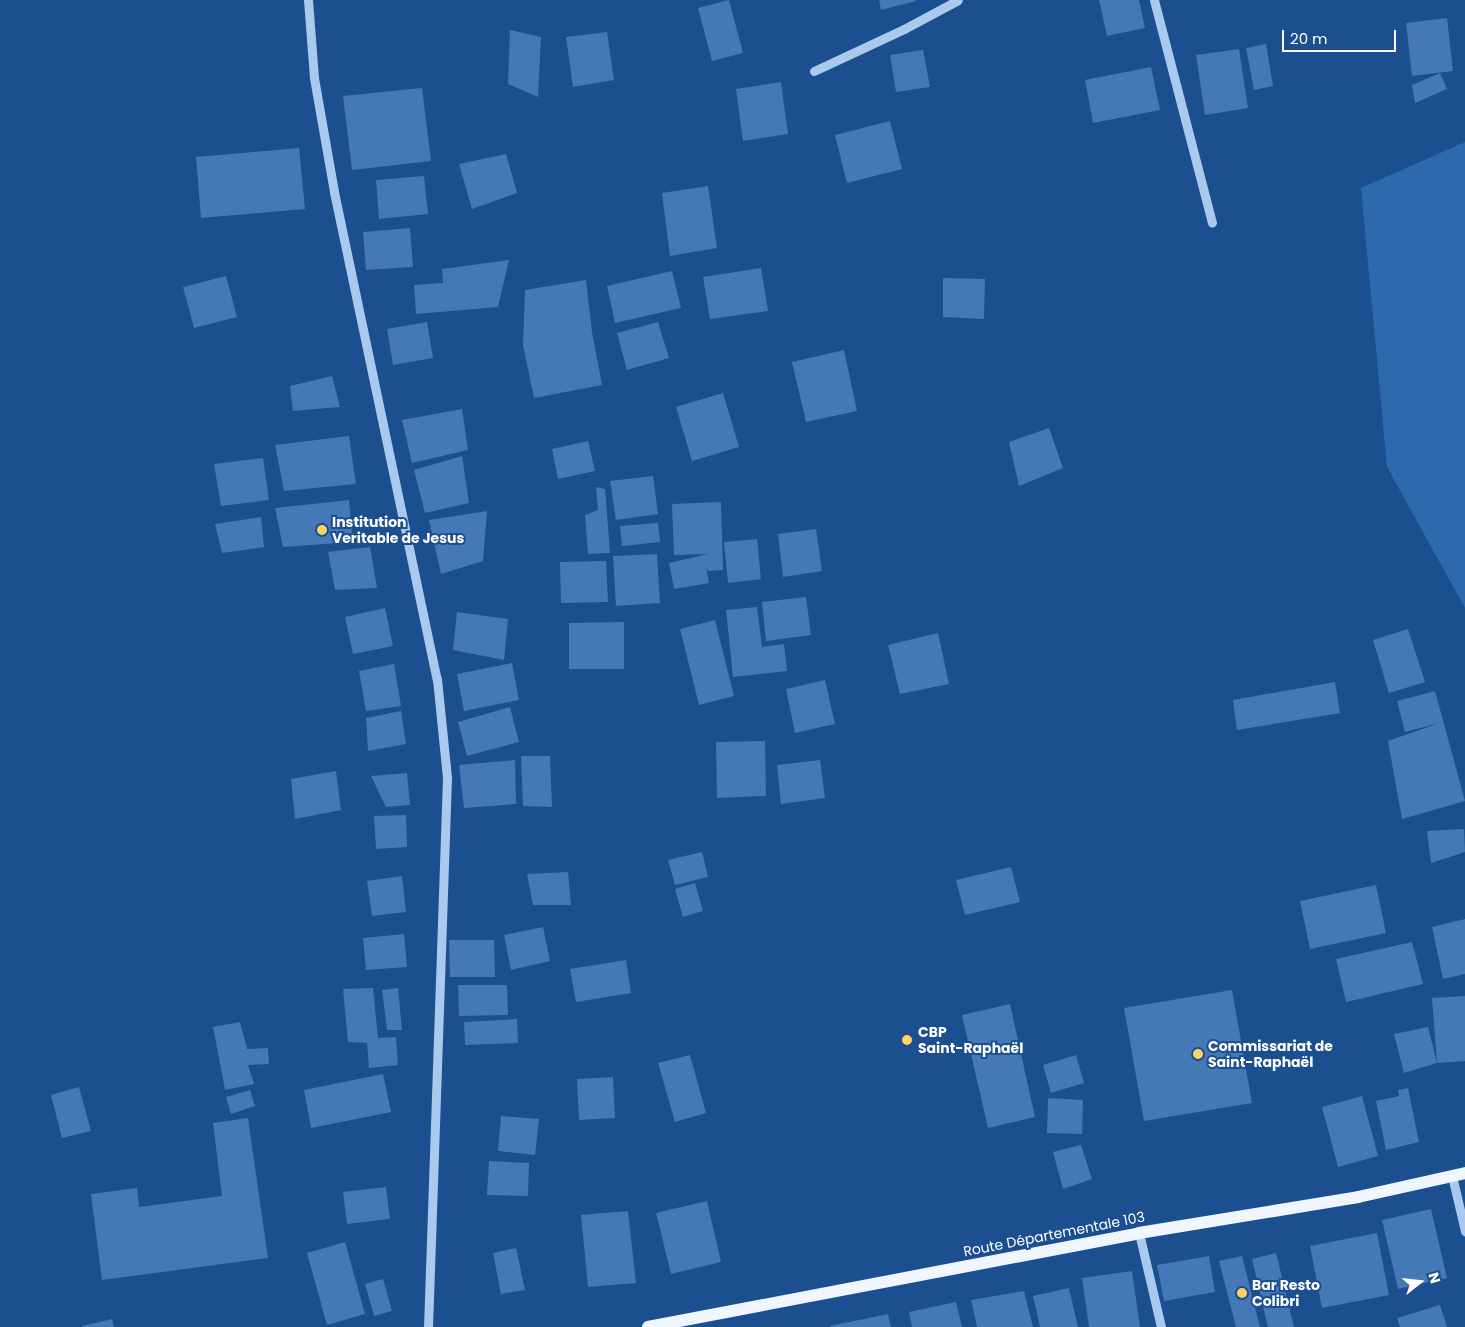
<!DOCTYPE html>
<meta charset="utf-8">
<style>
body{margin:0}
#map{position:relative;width:1465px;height:1327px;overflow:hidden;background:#1b4f8f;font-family:Poppins,sans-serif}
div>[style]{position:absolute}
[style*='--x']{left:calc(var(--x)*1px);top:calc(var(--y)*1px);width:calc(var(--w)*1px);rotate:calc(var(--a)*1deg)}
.green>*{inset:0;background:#2e69ad}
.building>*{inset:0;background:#4478b7}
.minor>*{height:9px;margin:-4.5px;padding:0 4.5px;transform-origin:4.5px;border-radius:4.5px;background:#a9c9ee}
.major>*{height:12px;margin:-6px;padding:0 6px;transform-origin:6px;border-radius:6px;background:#f0f6ff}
.dots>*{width:14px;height:14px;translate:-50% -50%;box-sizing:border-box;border:2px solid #1b4f8f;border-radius:50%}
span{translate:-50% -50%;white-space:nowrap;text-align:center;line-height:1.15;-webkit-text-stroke:4px #1b4f8f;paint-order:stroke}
.poi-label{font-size:14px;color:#fff;font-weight:700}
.left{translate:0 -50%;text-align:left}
.street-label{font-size:14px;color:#fff}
.north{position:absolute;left:1395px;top:1257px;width:50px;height:50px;-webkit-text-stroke:4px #1b4f8f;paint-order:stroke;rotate:74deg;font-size:14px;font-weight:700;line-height:20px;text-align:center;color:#fff}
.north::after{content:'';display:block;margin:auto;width:18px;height:22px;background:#fff;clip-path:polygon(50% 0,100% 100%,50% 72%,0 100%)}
.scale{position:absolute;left:1282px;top:30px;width:114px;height:22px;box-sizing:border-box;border:2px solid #fff;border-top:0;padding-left:6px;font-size:15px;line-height:18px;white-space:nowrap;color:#fff;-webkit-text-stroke:4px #1b4f8f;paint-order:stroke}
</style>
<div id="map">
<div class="green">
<div style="clip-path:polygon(1465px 142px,1465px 608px,1387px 467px,1361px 188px)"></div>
</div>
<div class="building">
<div style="clip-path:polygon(729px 0,743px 53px,712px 61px,698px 8px)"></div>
<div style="clip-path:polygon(879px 0,915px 0,916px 1px,881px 10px)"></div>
<div style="clip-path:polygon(1099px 0,1139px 0,1145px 28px,1107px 36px)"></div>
<div style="clip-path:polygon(1447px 18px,1453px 71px,1412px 76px,1406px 23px)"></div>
<div style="clip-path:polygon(510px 30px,541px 37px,538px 97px,508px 84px)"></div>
<div style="clip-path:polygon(607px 32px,614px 80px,573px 87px,566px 37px)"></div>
<div style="clip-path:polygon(1266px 44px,1273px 86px,1254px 90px,1246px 48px)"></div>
<div style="clip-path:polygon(1239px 49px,1248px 108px,1205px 115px,1196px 55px)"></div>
<div style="clip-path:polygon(923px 50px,930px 87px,896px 92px,890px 55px)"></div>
<div style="clip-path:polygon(1151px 67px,1160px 110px,1093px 123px,1085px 80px)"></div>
<div style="clip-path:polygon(1440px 73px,1447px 89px,1415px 103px,1412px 85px)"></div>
<div style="clip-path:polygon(781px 82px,788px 134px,743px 141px,736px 89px)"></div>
<div style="clip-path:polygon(422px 88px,431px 161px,352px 170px,343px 96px)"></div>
<div style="clip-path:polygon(890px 121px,902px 169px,847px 183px,835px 135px)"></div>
<div style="clip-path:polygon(299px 148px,305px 209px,201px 218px,196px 157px)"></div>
<div style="clip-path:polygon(506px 154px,517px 193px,472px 209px,459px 164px)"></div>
<div style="clip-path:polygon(424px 176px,428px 214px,379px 219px,376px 180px)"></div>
<div style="clip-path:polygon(708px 186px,717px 248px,670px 256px,662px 193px)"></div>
<div style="clip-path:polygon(410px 228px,413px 267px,366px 270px,363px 232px)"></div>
<div style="clip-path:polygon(509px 260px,498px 307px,416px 314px,414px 285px,443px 283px,442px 269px)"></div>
<div style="clip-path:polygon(761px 268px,768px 311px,710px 319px,703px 277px)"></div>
<div style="clip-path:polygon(672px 271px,681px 308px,615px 323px,607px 286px)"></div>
<div style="clip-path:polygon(226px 276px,237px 317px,194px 328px,183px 287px)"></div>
<div style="clip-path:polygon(943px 278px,985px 279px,984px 319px,943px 317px)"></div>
<div style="clip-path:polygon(586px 280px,592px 332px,602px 385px,534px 398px,523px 345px,525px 290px)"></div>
<div style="clip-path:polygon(427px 322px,433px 358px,393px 365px,387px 329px)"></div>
<div style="clip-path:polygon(658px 322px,669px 358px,627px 370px,617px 333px)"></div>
<div style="clip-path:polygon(844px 350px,857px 411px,806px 422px,792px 362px)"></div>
<div style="clip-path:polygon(332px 376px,340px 407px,293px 411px,290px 386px)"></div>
<div style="clip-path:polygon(723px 393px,739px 447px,692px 461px,676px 407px)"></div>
<div style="clip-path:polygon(462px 409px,468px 450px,412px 463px,402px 420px)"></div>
<div style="clip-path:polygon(1049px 428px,1063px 468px,1019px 486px,1009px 442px)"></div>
<div style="clip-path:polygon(349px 436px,356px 484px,284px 491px,275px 445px)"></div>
<div style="clip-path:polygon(588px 441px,595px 471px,558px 479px,552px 449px)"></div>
<div style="clip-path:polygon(462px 456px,469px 503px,425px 513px,414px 470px)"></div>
<div style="clip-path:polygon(263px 458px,269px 500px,221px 506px,214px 464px)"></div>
<div style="clip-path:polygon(653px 476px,658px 514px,616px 520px,610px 481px)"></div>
<div style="clip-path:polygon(596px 487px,605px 489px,610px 553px,588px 554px,585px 515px,598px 510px)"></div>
<div style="clip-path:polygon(349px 500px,353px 542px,283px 547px,275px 508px)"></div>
<div style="clip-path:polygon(721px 502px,723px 570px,708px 571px,706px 565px,709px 583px,674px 589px,669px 563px,708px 554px,674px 555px,672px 504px)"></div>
<div style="clip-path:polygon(487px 511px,483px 561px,441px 574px,429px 520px)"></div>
<div style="clip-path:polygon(261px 517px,264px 547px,222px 553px,215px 524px)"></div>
<div style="clip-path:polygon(658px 523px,660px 542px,622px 546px,620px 526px)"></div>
<div style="clip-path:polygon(816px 529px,822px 571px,783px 577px,778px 534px)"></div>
<div style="clip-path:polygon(757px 539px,761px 579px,728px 583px,724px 542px)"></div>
<div style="clip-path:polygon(370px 547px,377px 588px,335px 590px,328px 552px)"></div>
<div style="clip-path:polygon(657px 554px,660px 603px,616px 606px,613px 556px)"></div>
<div style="clip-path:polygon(606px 561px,608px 602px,561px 603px,560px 562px)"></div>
<div style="clip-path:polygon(806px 597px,811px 635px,766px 641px,762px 602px)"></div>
<div style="clip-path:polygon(757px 607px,762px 647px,784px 644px,787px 671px,733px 677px,726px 610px)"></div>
<div style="clip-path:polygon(385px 608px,393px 646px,353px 654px,345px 617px)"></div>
<div style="clip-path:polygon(457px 612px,508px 619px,504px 660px,453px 650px)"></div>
<div style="clip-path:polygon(715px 620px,734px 696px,699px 705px,680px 629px)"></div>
<div style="clip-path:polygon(624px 622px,624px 669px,569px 669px,569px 623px)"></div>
<div style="clip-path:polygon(1408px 629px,1425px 682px,1389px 693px,1373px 640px)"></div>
<div style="clip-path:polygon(938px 633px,949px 684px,900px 694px,888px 645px)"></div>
<div style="clip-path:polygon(512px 663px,519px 700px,464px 711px,457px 674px)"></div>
<div style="clip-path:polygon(394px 664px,401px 706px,366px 711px,359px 671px)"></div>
<div style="clip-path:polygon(825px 680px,835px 724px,795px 733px,786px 689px)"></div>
<div style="clip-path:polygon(1335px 682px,1340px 713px,1237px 730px,1233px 700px)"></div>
<div style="clip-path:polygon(1435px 691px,1465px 801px,1402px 819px,1388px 741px,1439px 723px,1405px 732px,1397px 701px)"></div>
<div style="clip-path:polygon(510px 707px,519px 742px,467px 756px,458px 722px)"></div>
<div style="clip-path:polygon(401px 711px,406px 744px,368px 751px,366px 718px)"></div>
<div style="clip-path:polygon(765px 741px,766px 796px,717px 798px,716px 742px)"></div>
<div style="clip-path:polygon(521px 756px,550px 756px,552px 807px,523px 806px)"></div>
<div style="clip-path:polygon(515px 760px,516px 804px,464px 808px,459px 765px)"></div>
<div style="clip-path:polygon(820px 760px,825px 798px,781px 804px,777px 765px)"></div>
<div style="clip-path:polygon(336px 771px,341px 810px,295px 819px,291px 779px)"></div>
<div style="clip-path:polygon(407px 773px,410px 805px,386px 807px,371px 776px)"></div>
<div style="clip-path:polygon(406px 815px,407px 847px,376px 849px,374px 816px)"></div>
<div style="clip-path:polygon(1464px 829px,1465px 852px,1431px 863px,1427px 831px)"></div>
<div style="clip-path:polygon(702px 852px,708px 877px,675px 885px,668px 860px)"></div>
<div style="clip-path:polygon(1011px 867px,1020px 902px,965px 915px,956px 880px)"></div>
<div style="clip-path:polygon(568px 872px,571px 905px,533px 905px,527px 874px)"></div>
<div style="clip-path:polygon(402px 876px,406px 912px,372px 916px,367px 881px)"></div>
<div style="clip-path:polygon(695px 883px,703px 911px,683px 917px,675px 889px)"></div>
<div style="clip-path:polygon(1376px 885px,1386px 933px,1310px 949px,1300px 901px)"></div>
<div style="clip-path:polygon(1465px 919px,1465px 974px,1443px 979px,1432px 927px)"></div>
<div style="clip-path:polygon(543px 927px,550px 961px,511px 970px,504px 935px)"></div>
<div style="clip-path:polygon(404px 934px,407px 967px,366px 970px,363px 938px)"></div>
<div style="clip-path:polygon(449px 940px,494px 940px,495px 977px,450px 977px)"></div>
<div style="clip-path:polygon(1412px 942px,1423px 984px,1346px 1002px,1336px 959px)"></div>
<div style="clip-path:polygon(626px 960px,631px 993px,576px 1002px,570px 969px)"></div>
<div style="clip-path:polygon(458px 985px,507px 985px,508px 1015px,459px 1016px)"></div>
<div style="clip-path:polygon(373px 988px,378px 1038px,396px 1037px,398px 1065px,369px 1068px,367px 1043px,348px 1042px,343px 989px)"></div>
<div style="clip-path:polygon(398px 988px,402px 1030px,387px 1030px,382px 990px)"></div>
<div style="clip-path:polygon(1232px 990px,1252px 1103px,1144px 1121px,1124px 1008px)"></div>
<div style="clip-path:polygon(1465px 996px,1465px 1061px,1437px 1063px,1404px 1073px,1394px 1034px,1428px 1027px,1437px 1063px,1432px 998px)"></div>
<div style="clip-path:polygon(1010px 1004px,1035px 1117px,988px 1128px,962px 1015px)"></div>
<div style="clip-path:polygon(517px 1019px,518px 1043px,465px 1045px,464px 1022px)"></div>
<div style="clip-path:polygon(240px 1022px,247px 1049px,268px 1048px,269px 1064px,248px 1065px,254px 1084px,225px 1090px,213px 1027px)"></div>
<div style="clip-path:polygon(690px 1055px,706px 1113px,675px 1122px,658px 1063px)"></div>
<div style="clip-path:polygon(1076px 1055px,1084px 1083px,1051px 1093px,1043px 1065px)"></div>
<div style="clip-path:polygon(383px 1074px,391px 1112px,311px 1128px,304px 1090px)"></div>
<div style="clip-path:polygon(613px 1077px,615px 1118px,579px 1120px,577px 1079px)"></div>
<div style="clip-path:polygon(79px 1087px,91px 1131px,62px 1138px,51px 1095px)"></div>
<div style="clip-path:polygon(1408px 1088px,1419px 1142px,1386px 1150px,1376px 1101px,1399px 1096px,1398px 1090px)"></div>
<div style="clip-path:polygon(250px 1090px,255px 1106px,231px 1114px,226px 1097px)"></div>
<div style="clip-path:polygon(1362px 1096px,1378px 1156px,1338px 1167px,1322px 1107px)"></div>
<div style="clip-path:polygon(1048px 1098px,1083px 1100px,1082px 1134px,1047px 1133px)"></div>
<div style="clip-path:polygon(501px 1116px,539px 1119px,535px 1155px,498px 1151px)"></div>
<div style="clip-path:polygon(248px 1118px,268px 1258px,102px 1280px,91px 1194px,137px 1188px,139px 1207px,222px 1196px,213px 1123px)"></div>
<div style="clip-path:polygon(1081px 1145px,1092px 1179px,1063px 1189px,1053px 1152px)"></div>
<div style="clip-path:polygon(489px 1161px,529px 1163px,528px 1196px,487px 1195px)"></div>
<div style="clip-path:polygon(386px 1187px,390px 1219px,347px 1224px,343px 1192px)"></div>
<div style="clip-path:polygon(707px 1201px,721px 1262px,671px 1274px,656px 1213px)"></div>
<div style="clip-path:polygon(1431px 1209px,1447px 1278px,1398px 1289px,1382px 1220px)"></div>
<div style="clip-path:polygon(628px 1211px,636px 1283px,588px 1287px,581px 1215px)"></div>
<div style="clip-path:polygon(1377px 1233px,1389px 1295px,1322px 1308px,1310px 1246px)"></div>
<div style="clip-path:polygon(345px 1242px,365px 1314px,327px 1325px,307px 1253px)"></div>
<div style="clip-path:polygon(516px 1248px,525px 1290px,501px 1294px,493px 1253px)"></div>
<div style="clip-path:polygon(1276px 1253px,1294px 1327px,1268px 1327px,1252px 1259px)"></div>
<div style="clip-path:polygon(1209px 1256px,1215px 1292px,1164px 1301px,1157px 1265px)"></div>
<div style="clip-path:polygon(1242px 1256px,1260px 1327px,1236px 1327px,1219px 1261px)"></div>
<div style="clip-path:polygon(1132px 1271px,1140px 1327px,1089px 1327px,1082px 1278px)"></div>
<div style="clip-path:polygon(383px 1279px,392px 1311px,374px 1316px,365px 1284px)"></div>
<div style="clip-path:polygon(1069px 1288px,1078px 1327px,1040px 1327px,1033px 1296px)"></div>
<div style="clip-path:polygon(1024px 1291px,1033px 1327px,977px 1327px,971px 1300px)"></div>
<div style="clip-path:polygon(956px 1302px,962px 1327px,912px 1327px,909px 1312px)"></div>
<div style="clip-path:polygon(1440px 1305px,1447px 1327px,1400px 1327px,1397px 1318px)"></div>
<div style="clip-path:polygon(888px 1314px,891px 1327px,830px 1327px,830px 1326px)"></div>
<div style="clip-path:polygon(112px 1319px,114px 1327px,82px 1327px,82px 1326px)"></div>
</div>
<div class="minor">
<div style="--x:308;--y:0;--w:78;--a:85.6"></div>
<div style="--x:314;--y:78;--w:116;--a:80"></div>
<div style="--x:334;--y:192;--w:498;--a:78.1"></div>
<div style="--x:437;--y:679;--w:100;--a:84.2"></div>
<div style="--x:447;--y:778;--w:549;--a:91.98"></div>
<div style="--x:1154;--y:0;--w:230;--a:75.4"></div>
<div style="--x:814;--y:71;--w:99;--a:-25"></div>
<div style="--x:904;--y:29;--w:61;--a:-28.2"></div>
<div style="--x:1452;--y:1176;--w:57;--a:76.7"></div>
<div style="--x:1139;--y:1233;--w:97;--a:76.8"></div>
</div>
<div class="major">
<div style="--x:648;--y:1327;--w:500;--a:-10.8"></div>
<div style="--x:1139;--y:1233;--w:222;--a:-9.3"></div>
<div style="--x:1358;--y:1197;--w:110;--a:-12.6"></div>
</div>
<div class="dots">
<div style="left:322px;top:530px;background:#ffd166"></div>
<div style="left:907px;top:1040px;background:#ffd166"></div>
<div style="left:1198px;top:1054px;background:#ffd166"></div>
<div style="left:1242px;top:1293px;background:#ffd166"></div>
</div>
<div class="poi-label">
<span class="left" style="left:332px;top:530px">Institution<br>Veritable de Jesus</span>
<span class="left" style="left:918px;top:1040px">CBP<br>Saint-Raphaël</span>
<span class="left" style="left:1208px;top:1054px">Commissariat de<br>Saint-Raphaël</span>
<span class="left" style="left:1252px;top:1293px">Bar Resto<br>Colibri</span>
</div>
<div class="street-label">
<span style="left:1054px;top:1234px;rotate:-11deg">Route Départementale 103</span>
</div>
<div class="north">N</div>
<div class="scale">20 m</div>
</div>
